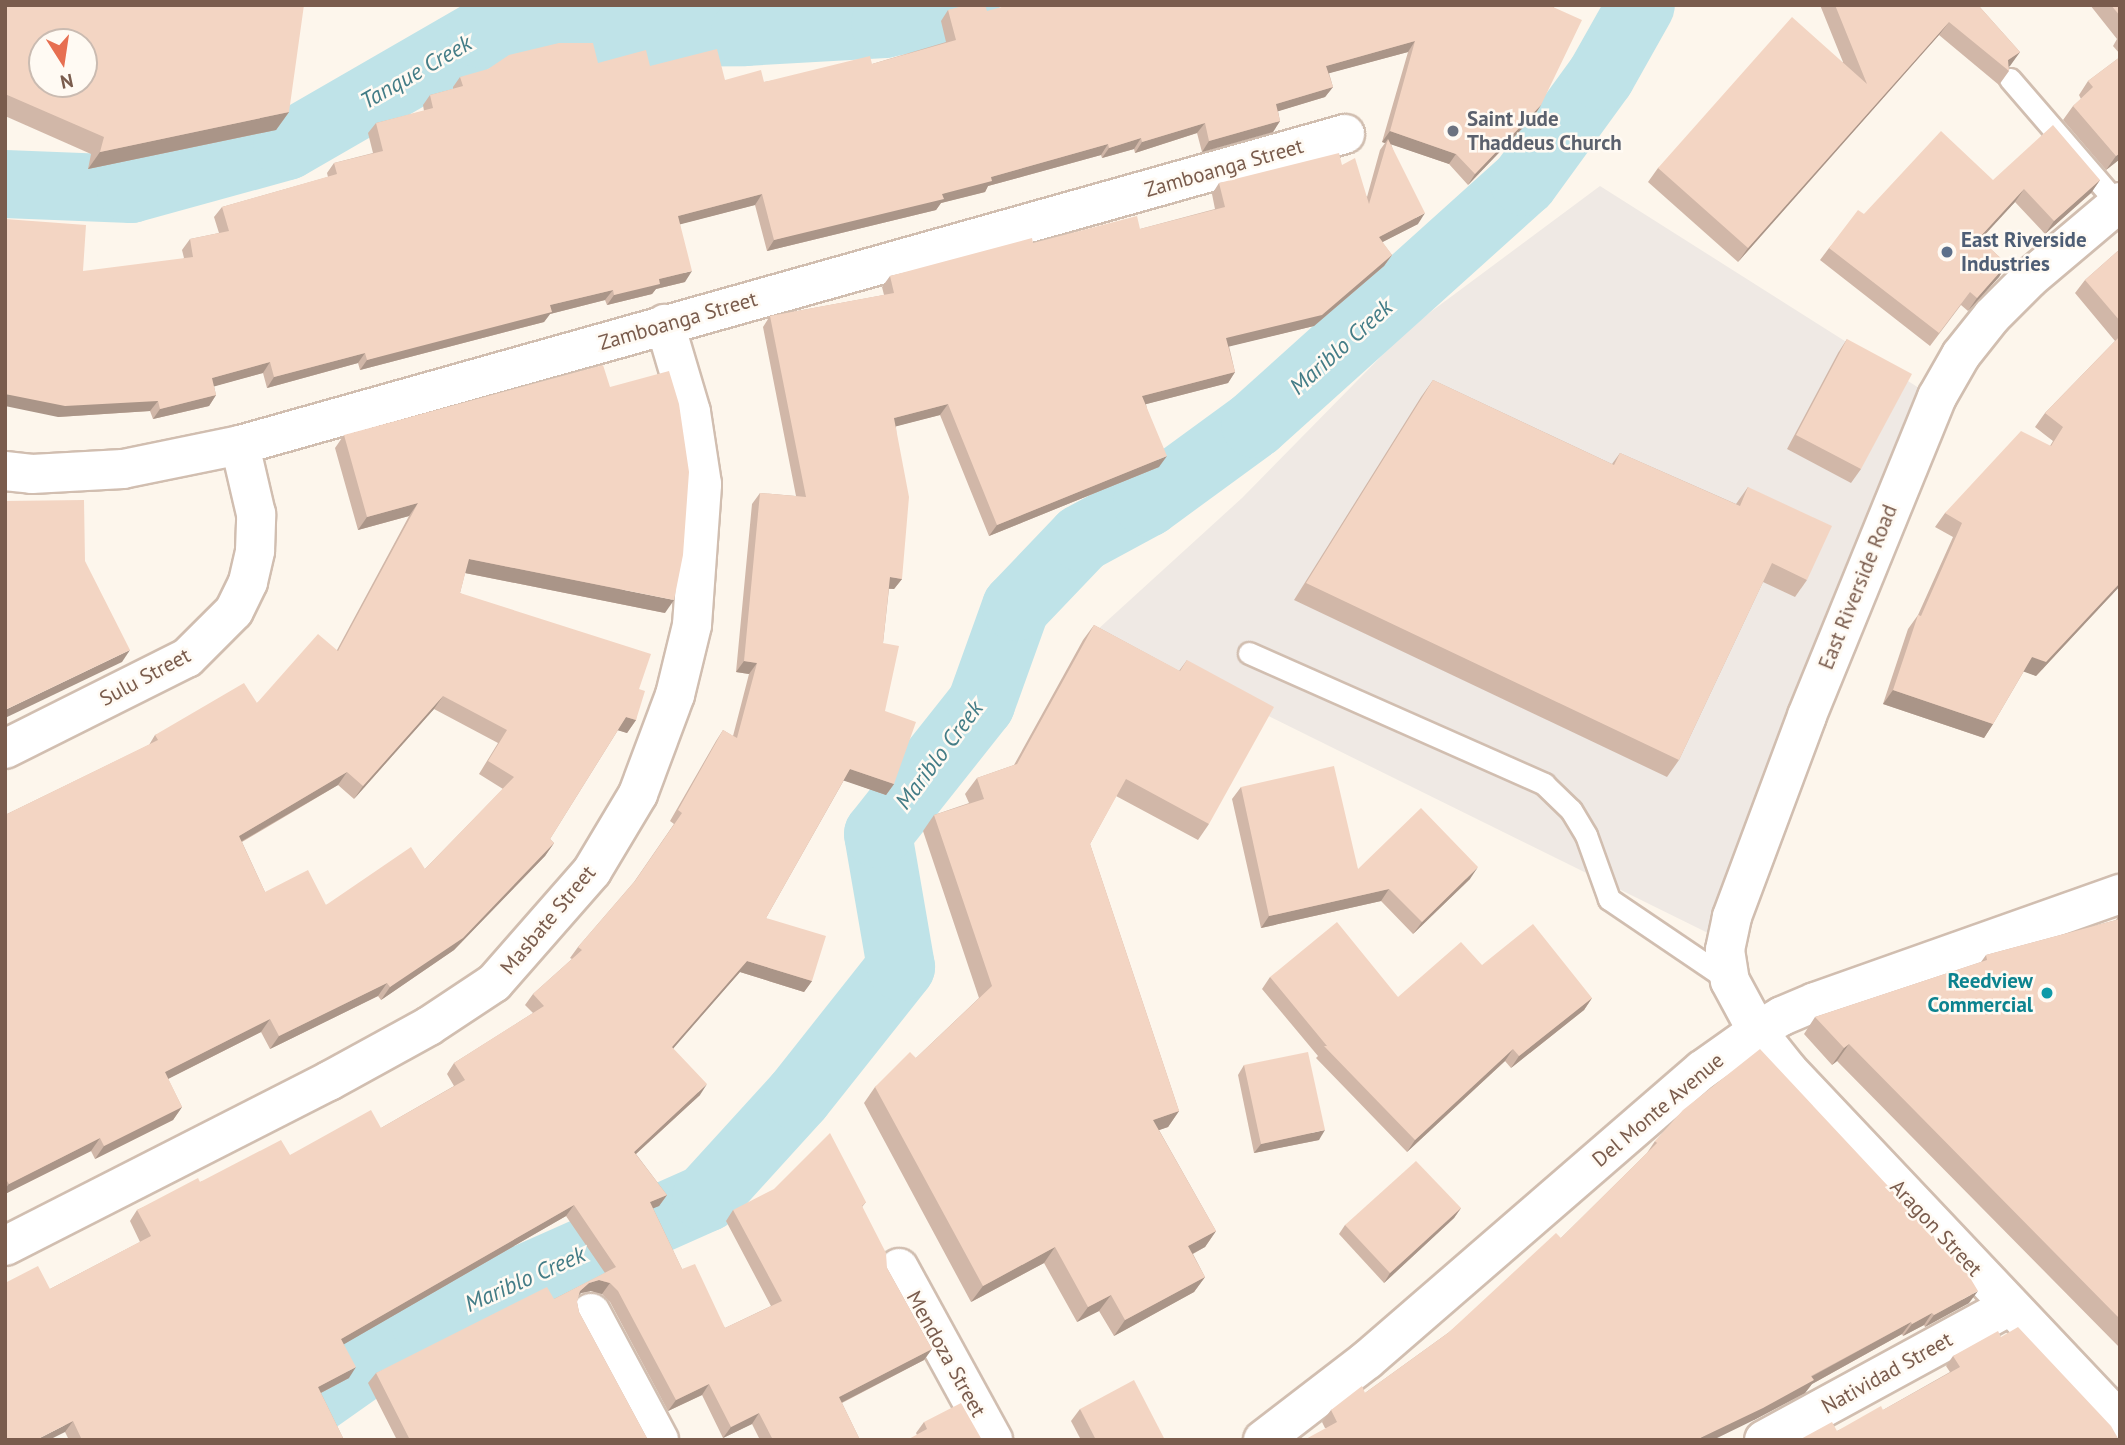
<!DOCTYPE html>
<style>
body{margin:0}
#map{position:relative;width:2125px;height:1445px;overflow:hidden;background:#fdf6ec;font-family:"PT Sans",sans-serif}
div>[style]{position:absolute}
[style*='--x']{left:calc(var(--x)*1px);top:calc(var(--y)*1px);width:calc(var(--w)*1px);rotate:calc(var(--a)*1deg)}
.industrial>*{inset:0;background:#efe9e4}
.river>*{height:68px;margin:-34px;padding:0 34px;transform-origin:34px;border-radius:34px;background:#bfe3e8}
.roads{filter:drop-shadow(2px 0 #d1beb0) drop-shadow(-2px 0 #d1beb0) drop-shadow(0 2px #d1beb0) drop-shadow(0 -2px #d1beb0)}
.lane>*{height:21px;margin:-10.5px;padding:0 10.5px;transform-origin:10.5px;border-radius:10.5px;background:#fff}
.street>*{height:38px;margin:-19px;padding:0 19px;transform-origin:19px;border-radius:19px;background:#fff}
.secondary>*{height:38px;margin:-19px;padding:0 19px;transform-origin:19px;border-radius:19px;background:#fff}
.wall>*{inset:0;background:#d1b7a8}
.shaded-wall>*{inset:0;background:#aa9588}
.building>*{inset:0;background:#f3d5c3}
.dots>*{width:19px;height:19px;translate:-50% -50%;box-sizing:border-box;border:4px solid #fffaf3;border-radius:50%}
span{translate:-50% -50%;white-space:nowrap;text-align:center;line-height:1.15;-webkit-text-stroke:5px #fffaf3;paint-order:stroke}
.worship-label{font-size:21px;color:#5b616d;font-weight:700}
.left{translate:0 -50%;text-align:left}
.street-label{font-size:21px;color:#7a5c4d}
.service-label{font-size:21px;color:#4e5e75;font-weight:700}
.culture-label{font-size:21px;color:#0d838f;font-weight:700}
.right{translate:-100% -50%;text-align:right}
.water-label{font-size:23px;color:#437c86;font-style:italic}
.frame{position:absolute;inset:0;border:7px solid #7a5c4d;pointer-events:none}
.north{position:absolute;left:28px;top:28px;width:70px;height:70px;box-sizing:border-box;background:#fffaf3;border:2px solid #cabbb1;border-radius:50%;rotate:168deg;font-size:19px;font-weight:700;line-height:28px;text-align:center;color:#7a5c4d}
.north::after{content:'';display:block;margin:auto;width:24px;height:32px;background:#e76f51;clip-path:polygon(50% 0,100% 100%,50% 72%,0 100%)}
</style>
<div id="map">
<div class="industrial">
<div style="clip-path:polygon(1600px 186px,1919px 388px,1712px 935px,1096px 631px,1242px 498px,1409px 328px)"></div>
</div>
<div class="river">
<div style="--x:5;--y:184;--w:126;--a:2.3"></div>
<div style="--x:131;--y:189;--w:162;--a:-15.4"></div>
<div style="--x:287;--y:146;--w:224;--a:-30"></div>
<div style="--x:481;--y:34;--w:264;--a:-0.4"></div>
<div style="--x:745;--y:32;--w:140;--a:-3.3"></div>
<div style="--x:885;--y:24;--w:83;--a:-13.2"></div>
<div style="--x:259;--y:1440;--w:203;--a:-35.2"></div>
<div style="--x:425;--y:1323;--w:308;--a:-24"></div>
<div style="--x:706;--y:1198;--w:137;--a:-47.7"></div>
<div style="--x:798;--y:1097;--w:166;--a:-51.6"></div>
<div style="--x:901;--y:967;--w:135;--a:-99.8"></div>
<div style="--x:878;--y:834;--w:166;--a:-51.6"></div>
<div style="--x:981;--y:704;--w:103;--a:-70.2"></div>
<div style="--x:1016;--y:607;--w:95;--a:-46.3"></div>
<div style="--x:1082;--y:538;--w:74;--a:-28.3"></div>
<div style="--x:1147;--y:503;--w:134;--a:-36.2"></div>
<div style="--x:1255;--y:424;--w:362;--a:-42"></div>
<div style="--x:1524;--y:182;--w:131;--a:-54"></div>
<div style="--x:1601;--y:76;--w:81;--a:-60.6"></div>
</div>
<div class="roads">
<div class="lane">
<div style="--x:2010;--y:79;--w:165;--a:49.2"></div>
<div style="--x:1249;--y:653;--w:323;--a:23.9"></div>
<div style="--x:1544;--y:784;--w:37;--a:44"></div>
<div style="--x:1571;--y:810;--w:29;--a:59"></div>
<div style="--x:1586;--y:835;--w:68;--a:70.2"></div>
<div style="--x:1609;--y:899;--w:146;--a:34.1"></div>
</div>
<div class="street">
<div style="--x:2120;--y:202;--w:119;--a:139.8"></div>
<div style="--x:2029;--y:279;--w:52;--a:135"></div>
<div style="--x:1992;--y:316;--w:50;--a:128.5"></div>
<div style="--x:1961;--y:355;--w:48;--a:119.7"></div>
<div style="--x:1937;--y:397;--w:344;--a:112.2"></div>
<div style="--x:1807;--y:716;--w:215;--a:110.5"></div>
<div style="--x:1732;--y:917;--w:34;--a:102"></div>
<div style="--x:1725;--y:950;--w:31;--a:81"></div>
<div style="--x:1730;--y:981;--w:57;--a:61.6"></div>
<div style="--x:1757;--y:1031;--w:50;--a:51.5"></div>
<div style="--x:1788;--y:1070;--w:483;--a:46.6"></div>
<div style="--x:5;--y:471;--w:27;--a:6"></div>
<div style="--x:32;--y:474;--w:91;--a:-3.1"></div>
<div style="--x:123;--y:469;--w:119;--a:-11.6"></div>
<div style="--x:240;--y:445;--w:1148;--a:-15.72"></div>
<div style="--x:5;--y:749;--w:203;--a:-26.6"></div>
<div style="--x:187;--y:658;--w:66;--a:-45"></div>
<div style="--x:234;--y:611;--w:32;--a:-64"></div>
<div style="--x:248;--y:582;--w:32;--a:-77"></div>
<div style="--x:255;--y:551;--w:37;--a:-88"></div>
<div style="--x:256;--y:514;--w:71;--a:-103.1"></div>
<div style="--x:5;--y:1246;--w:364;--a:-27"></div>
<div style="--x:329;--y:1081;--w:114;--a:-28.8"></div>
<div style="--x:429;--y:1026;--w:78;--a:-33.5"></div>
<div style="--x:494;--y:983;--w:149;--a:-48.8"></div>
<div style="--x:592;--y:871;--w:90;--a:-59.1"></div>
<div style="--x:638;--y:794;--w:106;--a:-69.5"></div>
<div style="--x:675;--y:695;--w:72;--a:-76.3"></div>
<div style="--x:692;--y:625;--w:141;--a:-85.9"></div>
<div style="--x:702;--y:484;--w:73;--a:-98.7"></div>
<div style="--x:691;--y:412;--w:92;--a:-106.5"></div>
<div style="--x:899;--y:1268;--w:196;--a:61.3"></div>
<div style="--x:591;--y:1313;--w:144;--a:61.8"></div>
<div style="--x:1764;--y:1440;--w:280;--a:-28.6"></div>
</div>
<div class="secondary">
<div style="--x:1263;--y:1440;--w:131;--a:-37.6"></div>
<div style="--x:1367;--y:1360;--w:443;--a:-40.9"></div>
<div style="--x:1702;--y:1070;--w:67;--a:-35.3"></div>
<div style="--x:1757;--y:1031;--w:29;--a:-31"></div>
<div style="--x:1782;--y:1016;--w:36;--a:-23"></div>
<div style="--x:1815;--y:1002;--w:324;--a:-19.5"></div>
</div>
</div>
<div class="wall">
<div style="clip-path:polygon(5px 5px,289px 112px,276px 130px,88px 169px,91px 154px,5px 116px)"></div>
<div style="clip-path:polygon(1554px 5px,1541px 105px,1534px 116px,1468px 185px,1449px 164px,1391px 144px,1418px 224px,1382px 242px,1392px 255px,1384px 266px,1314px 326px,1229px 346px,1235px 372px,1228px 383px,1146px 404px,1159px 467px,989px 536px,940px 415px,896px 426px,902px 579px,894px 589px,889px 589px,883px 643px,885px 711px,894px 784px,886px 795px,844px 780px,766px 918px,812px 981px,804px 992px,740px 972px,673px 1048px,700px 1095px,636px 1154px,667px 1195px,659px 1206px,653px 1208px,682px 1269px,725px 1328px,771px 1306px,726px 1221px,733px 1210px,866px 1202px,862px 1207px,887px 1268px,932px 1349px,924px 1360px,842px 1403px,860px 1440px,760px 1440px,752px 1424px,723px 1438px,702px 1395px,668px 1411px,610px 1302px,602px 1294px,591px 1291px,581px 1293px,578px 1296px,577px 1302px,579px 1312px,648px 1440px,397px 1440px,368px 1383px,376px 1373px,554px 1299px,605px 1273px,566px 1216px,344px 1344px,349px 1378px,321px 1393px,344px 1440px,69px 1440px,65px 1432px,50px 1289px,140px 1242px,130px 1221px,137px 1210px,200px 1182px,381px 1128px,454px 1086px,447px 1074px,454px 1063px,533px 1013px,525px 1005px,533px 994px,572px 959px,570px 958px,578px 947px,634px 882px,674px 824px,670px 821px,716px 741px,723px 730px,733px 736px,749px 674px,736px 672px,752px 504px,760px 493px,796px 496px,763px 327px,770px 316px,884px 295px,882px 287px,890px 276px,1033px 243px,1140px 229px,1215px 209px,1212px 194px,1219px 183px,1342px 165px,1367px 197px,1380px 150px,1385px 143px,1382px 142px,1408px 52px,1329px 73px,1333px 87px,1325px 97px,1278px 111px,1280px 121px,1273px 132px,1202px 152px,1197px 133px,1135px 153px,1134px 149px,1102px 158px,1101px 155px,988px 186px,985px 192px,941px 203px,936px 210px,767px 251px,755px 205px,680px 224px,685px 282px,656px 289px,652px 294px,607px 305px,605px 300px,550px 314px,544px 322px,360px 370px,358px 363px,267px 388px,263px 373px,214px 386px,216px 395px,209px 406px,153px 419px,150px 411px,58px 417px,184px 258px,182px 250px,190px 239px,219px 233px,214px 217px,222px 207px,328px 177px,327px 173px,334px 163px,373px 153px,368px 133px,376px 123px,424px 111px,423px 105px,430px 95px,453px 89px,453px 87px,460px 77px,598px 63px,650px 66px,725px 80px,764px 82px,872px 64px,946px 42px,941px 21px,948px 10px,987px 11px)"></div>
<div style="clip-path:polygon(1820px 5px,1978px 5px,2020px 52px,2008px 67px,2009px 71px,1999px 85px,1939px 35px,1738px 262px,1648px 182px,1658px 168px,1843px 62px)"></div>
<div style="clip-path:polygon(2090px 5px,2120px 5px,2120px 54px,2113px 46px,2117px 39px)"></div>
<div style="clip-path:polygon(2120px 57px,2120px 159px,2106px 170px,2063px 120px,2073px 106px,2081px 99px,2079px 95px,2088px 81px)"></div>
<div style="clip-path:polygon(1993px 180px,2100px 180px,2091px 193px,2045px 234px,2015px 202px,1980px 239px,2007px 264px,1999px 277px,1968px 311px,1961px 305px,1930px 346px,1820px 260px,1829px 248px,1864px 214px)"></div>
<div style="clip-path:polygon(2120px 249px,2120px 586px,2036px 676px,2024px 671px,1993px 724px,1984px 738px,1883px 704px,1908px 629px,1918px 615px,1953px 537px,1935px 527px,1945px 513px,2050px 446px,2053px 441px,2035px 427px,2045px 413px,2115px 341px,2075px 293px,2085px 280px)"></div>
<div style="clip-path:polygon(1847px 339px,1861px 469px,1851px 483px,1787px 449px,1838px 353px)"></div>
<div style="clip-path:polygon(1433px 380px,1612px 464px,1620px 453px,1736px 504px,1748px 487px,1807px 580px,1795px 597px,1763px 582px,1679px 760px,1667px 777px,1294px 600px,1421px 397px)"></div>
<div style="clip-path:polygon(evenodd,344px 435px,665px 613px,465px 573px,460px 593px,639px 689px,636px 720px,627px 733px,618px 730px,550px 839px,554px 843px,545px 856px,454px 950px,381px 1000px,378px 996px,270px 1049px,261px 1032px,168px 1079px,182px 1107px,173px 1120px,95px 1159px,91px 1151px,5px 1194px,5px 815px,149px 745px,155px 735px,257px 703px,337px 650px,409px 516px,358px 530px,335px 448px,344px 435px,434px 709px,498px 743px,479px 774px,503px 789px,425px 869px,326px 905px,265px 892px,242px 842px,338px 785px,354px 799px,434px 709px)"></div>
<div style="clip-path:polygon(1094px 625px,1179px 671px,1187px 660px,1209px 824px,1198px 840px,1116px 796px,1090px 844px,1179px 1111px,1168px 1127px,1159px 1130px,1216px 1231px,1205px 1247px,1193px 1254px,1205px 1277px,1194px 1292px,1114px 1336px,1099px 1311px,1077px 1322px,1044px 1263px,971px 1302px,864px 1103px,875px 1087px,916px 1058px,979px 998px,923px 831px,934px 815px,969px 803px,965px 794px,977px 778px,1014px 765px,1083px 640px)"></div>
<div style="clip-path:polygon(1241px 787px,1358px 869px,1470px 879px,1413px 934px,1381px 901px,1261px 928px,1232px 799px)"></div>
<div style="clip-path:polygon(2120px 913px,2120px 1348px,1837px 1061px,1832px 1065px,1804px 1034px,1815px 1017px,1981px 962px,1986px 955px,2116px 920px)"></div>
<div style="clip-path:polygon(1270px 977px,1398px 997px,1592px 998px,1584px 1010px,1511px 1068px,1505px 1061px,1407px 1152px,1316px 1058px,1318px 1056px,1262px 989px)"></div>
<div style="clip-path:polygon(1244px 1065px,1319px 1140px,1254px 1153px,1238px 1075px)"></div>
<div style="clip-path:polygon(1655px 1141px,1969px 1303px,1925px 1327px,1924px 1325px,1903px 1336px,1902px 1334px,1812px 1384px,1805px 1393px,1754px 1420px,1325px 1428px,1322px 1422px,1331px 1410px,1365px 1393px,1448px 1333px,1561px 1238px,1647px 1153px)"></div>
<div style="clip-path:polygon(1461px 1208px,1454px 1218px,1384px 1283px,1339px 1234px,1345px 1225px)"></div>
<div style="clip-path:polygon(2001px 1337px,2119px 1440px,1837px 1431px,1883px 1410px,1950px 1372px,1946px 1366px,1953px 1356px)"></div>
<div style="clip-path:polygon(1080px 1409px,1165px 1440px,1081px 1440px,1071px 1421px)"></div>
<div style="clip-path:polygon(924px 1422px,981px 1440px,917px 1435px,916px 1433px)"></div>
</div>
<div class="shaded-wall">
<div style="clip-path:polygon(1949px 22px,1939px 35px,1738px 262px,1748px 248px)"></div>
<div style="clip-path:polygon(1415px 41px,1408px 52px,1319px 76px,1326px 66px)"></div>
<div style="clip-path:polygon(2020px 52px,2010px 66px,2006px 69px,2008px 60px)"></div>
<div style="clip-path:polygon(1333px 87px,1325px 97px,1269px 114px,1276px 104px)"></div>
<div style="clip-path:polygon(1541px 105px,1534px 116px,1468px 185px,1475px 174px)"></div>
<div style="clip-path:polygon(289px 112px,276px 130px,88px 169px,100px 152px)"></div>
<div style="clip-path:polygon(1280px 121px,1273px 132px,1202px 152px,1209px 141px)"></div>
<div style="clip-path:polygon(1205px 123px,1197px 133px,1135px 153px,1142px 142px)"></div>
<div style="clip-path:polygon(1390px 131px,1456px 154px,1449px 164px,1387px 143px,1388px 139px,1385px 143px,1382px 142px)"></div>
<div style="clip-path:polygon(1141px 138px,1134px 149px,1102px 158px,1109px 148px)"></div>
<div style="clip-path:polygon(1108px 144px,1101px 155px,988px 186px,985px 192px,941px 203px,936px 210px,767px 251px,774px 240px,942px 194px,991px 177px)"></div>
<div style="clip-path:polygon(2120px 153px,2120px 159px,2106px 170px,2116px 156px)"></div>
<div style="clip-path:polygon(2100px 180px,2091px 193px,2045px 234px,2054px 221px)"></div>
<div style="clip-path:polygon(2024px 189px,2015px 202px,1970px 251px,1979px 238px)"></div>
<div style="clip-path:polygon(762px 194px,755px 205px,670px 227px,678px 216px)"></div>
<div style="clip-path:polygon(1425px 213px,1418px 224px,1371px 248px,1379px 237px)"></div>
<div style="clip-path:polygon(1392px 255px,1384px 266px,1314px 326px,1219px 349px,1226px 338px)"></div>
<div style="clip-path:polygon(2007px 264px,1999px 277px,1968px 311px,1977px 298px)"></div>
<div style="clip-path:polygon(692px 271px,685px 282px,656px 289px,652px 294px,607px 305px,614px 295px,659px 279px)"></div>
<div style="clip-path:polygon(613px 290px,605px 300px,550px 314px,544px 322px,360px 370px,367px 360px,550px 305px)"></div>
<div style="clip-path:polygon(365px 353px,358px 363px,267px 388px,274px 377px)"></div>
<div style="clip-path:polygon(270px 362px,263px 373px,205px 389px,212px 378px)"></div>
<div style="clip-path:polygon(1235px 372px,1228px 383px,1135px 407px,1142px 396px)"></div>
<div style="clip-path:polygon(5px 394px,158px 401px,150px 411px,58px 417px,5px 406px)"></div>
<div style="clip-path:polygon(216px 395px,209px 406px,153px 419px,160px 409px)"></div>
<div style="clip-path:polygon(948px 404px,940px 415px,886px 429px,894px 418px)"></div>
<div style="clip-path:polygon(1167px 456px,1159px 467px,989px 536px,997px 525px)"></div>
<div style="clip-path:polygon(418px 503px,409px 516px,358px 530px,367px 517px)"></div>
<div style="clip-path:polygon(469px 559px,674px 600px,665px 613px,460px 572px)"></div>
<div style="clip-path:polygon(890px 577px,902px 579px,894px 589px,882px 588px)"></div>
<div style="clip-path:polygon(2120px 583px,2120px 586px,2036px 676px,2022px 671px,2032px 657px)"></div>
<div style="clip-path:polygon(130px 650px,122px 662px,5px 718px,5px 710px)"></div>
<div style="clip-path:polygon(744px 661px,757px 663px,749px 674px,736px 672px)"></div>
<div style="clip-path:polygon(1893px 690px,1993px 724px,1984px 738px,1883px 704px)"></div>
<div style="clip-path:polygon(443px 696px,434px 709px,354px 799px,363px 786px)"></div>
<div style="clip-path:polygon(626px 717px,636px 720px,627px 733px,617px 730px)"></div>
<div style="clip-path:polygon(850px 769px,894px 784px,886px 795px,842px 780px)"></div>
<div style="clip-path:polygon(347px 772px,338px 785px,230px 848px,239px 836px)"></div>
<div style="clip-path:polygon(554px 843px,545px 856px,454px 950px,381px 1000px,390px 987px)"></div>
<div style="clip-path:polygon(1478px 867px,1470px 879px,1413px 934px,1422px 922px)"></div>
<div style="clip-path:polygon(1389px 889px,1381px 901px,1261px 928px,1269px 916px)"></div>
<div style="clip-path:polygon(747px 961px,812px 981px,804px 992px,740px 972px,665px 1058px,672px 1047px)"></div>
<div style="clip-path:polygon(387px 983px,378px 996px,270px 1049px,279px 1036px)"></div>
<div style="clip-path:polygon(1592px 998px,1584px 1010px,1511px 1068px,1519px 1056px)"></div>
<div style="clip-path:polygon(270px 1019px,261px 1032px,156px 1085px,165px 1072px)"></div>
<div style="clip-path:polygon(1849px 1044px,1837px 1061px,1832px 1065px,1844px 1048px)"></div>
<div style="clip-path:polygon(1513px 1049px,1505px 1061px,1407px 1152px,1415px 1140px)"></div>
<div style="clip-path:polygon(707px 1084px,700px 1095px,626px 1163px,634px 1152px)"></div>
<div style="clip-path:polygon(182px 1107px,173px 1120px,95px 1159px,104px 1146px)"></div>
<div style="clip-path:polygon(1179px 1111px,1168px 1127px,1142px 1136px,1153px 1120px)"></div>
<div style="clip-path:polygon(1325px 1130px,1319px 1140px,1254px 1153px,1261px 1144px)"></div>
<div style="clip-path:polygon(100px 1138px,91px 1151px,5px 1194px,5px 1189px,9px 1184px)"></div>
<div style="clip-path:polygon(667px 1195px,659px 1206px,642px 1213px,650px 1202px)"></div>
<div style="clip-path:polygon(574px 1205px,566px 1216px,334px 1350px,341px 1339px)"></div>
<div style="clip-path:polygon(1461px 1208px,1454px 1218px,1384px 1283px,1390px 1273px)"></div>
<div style="clip-path:polygon(1216px 1231px,1205px 1247px,1177px 1262px,1188px 1246px)"></div>
<div style="clip-path:polygon(1055px 1247px,1044px 1263px,971px 1302px,983px 1286px)"></div>
<div style="clip-path:polygon(1205px 1277px,1194px 1292px,1114px 1336px,1125px 1320px)"></div>
<div style="clip-path:polygon(599px 1280px,610px 1283px,602px 1294px,591px 1291px,581px 1293px,572px 1302px,580px 1291px,589px 1283px)"></div>
<div style="clip-path:polygon(1978px 1291px,1969px 1303px,1925px 1327px,1934px 1315px)"></div>
<div style="clip-path:polygon(1111px 1295px,1099px 1311px,1077px 1322px,1088px 1307px)"></div>
<div style="clip-path:polygon(1932px 1313px,1924px 1325px,1903px 1336px,1912px 1324px)"></div>
<div style="clip-path:polygon(1911px 1322px,1902px 1334px,1812px 1384px,1805px 1393px,1754px 1420px,1713px 1440px,1696px 1440px)"></div>
<div style="clip-path:polygon(932px 1349px,924px 1360px,831px 1408px,839px 1397px)"></div>
<div style="clip-path:polygon(356px 1367px,349px 1378px,311px 1398px,318px 1387px)"></div>
<div style="clip-path:polygon(709px 1384px,702px 1395px,668px 1411px,676px 1400px)"></div>
<div style="clip-path:polygon(759px 1413px,752px 1424px,723px 1438px,731px 1427px)"></div>
<div style="clip-path:polygon(73px 1421px,65px 1432px,49px 1440px,36px 1440px)"></div>
</div>
<div class="building">
<div style="clip-path:polygon(evenodd,5px 5px,304px 5px,289px 112px,100px 152px,104px 137px,5px 94px,5px 5px,42px 42px,84px 42px,84px 84px,42px 84px,42px 42px)"></div>
<div style="clip-path:polygon(966px 5px,985px 5px,987px 11px,1009px 5px,1554px 5px,1553px 7px,1582px 20px,1541px 105px,1475px 174px,1456px 154px,1390px 131px,1415px 41px,1326px 66px,1333px 87px,1276px 104px,1280px 121px,1209px 141px,1205px 123px,1142px 142px,1141px 138px,1109px 148px,1108px 144px,991px 177px,992px 181px,942px 194px,944px 199px,774px 240px,762px 194px,678px 216px,692px 271px,659px 279px,660px 284px,614px 295px,613px 290px,550px 305px,552px 312px,367px 360px,365px 353px,274px 377px,270px 362px,212px 378px,216px 395px,160px 409px,158px 401px,65px 406px,5px 394px,5px 219px,86px 225px,83px 271px,193px 257px,190px 239px,229px 231px,222px 207px,337px 174px,334px 163px,383px 151px,376px 123px,433px 108px,430px 95px,463px 86px,460px 77px,488px 69px,509px 55px,559px 43px,593px 43px,598px 63px,646px 50px,650px 66px,717px 49px,725px 80px,761px 70px,764px 82px,870px 56px,872px 64px,956px 40px,948px 10px)"></div>
<div style="clip-path:polygon(1835px 5px,1978px 5px,2020px 52px,2008px 60px,2009px 71px,1949px 22px,1748px 248px,1658px 168px,1792px 17px,1867px 84px)"></div>
<div style="clip-path:polygon(2111px 5px,2120px 5px,2120px 16px)"></div>
<div style="clip-path:polygon(2120px 57px,2120px 153px,2116px 156px,2073px 106px,2093px 87px,2088px 81px)"></div>
<div style="clip-path:polygon(2053px 125px,2100px 180px,2054px 221px,2024px 189px,1979px 238px,2007px 264px,1977px 298px,1970px 292px,1939px 333px,1829px 248px,1858px 210px,1864px 214px,1941px 131px,1993px 180px)"></div>
<div style="clip-path:polygon(1388px 139px,1425px 213px,1379px 237px,1392px 255px,1322px 315px,1226px 338px,1235px 372px,1142px 396px,1167px 456px,997px 525px,948px 404px,894px 418px,909px 497px,902px 579px,890px 577px,883px 643px,899px 646px,885px 711px,916px 722px,894px 784px,850px 769px,766px 918px,826px 936px,812px 981px,747px 961px,672px 1047px,707px 1084px,634px 1152px,667px 1195px,650px 1202px,682px 1269px,695px 1264px,725px 1328px,782px 1301px,733px 1210px,774px 1189px,830px 1133px,866px 1202px,862px 1206px,886px 1253px,887px 1268px,932px 1349px,839px 1397px,860px 1440px,773px 1440px,759px 1413px,731px 1427px,709px 1384px,676px 1400px,618px 1291px,610px 1283px,599px 1280px,589px 1283px,580px 1291px,577px 1302px,579px 1312px,648px 1440px,410px 1440px,376px 1373px,547px 1287px,554px 1299px,616px 1267px,574px 1205px,341px 1339px,356px 1367px,318px 1387px,344px 1440px,82px 1440px,73px 1421px,36px 1440px,5px 1440px,5px 1283px,38px 1266px,50px 1289px,151px 1236px,137px 1210px,198px 1178px,200px 1182px,281px 1140px,290px 1155px,371px 1110px,381px 1128px,465px 1080px,454px 1063px,544px 1006px,533px 994px,582px 950px,578px 947px,635px 881px,682px 813px,678px 810px,723px 730px,737px 738px,757px 663px,744px 661px,760px 493px,806px 497px,770px 316px,894px 293px,890px 276px,1032px 238px,1033px 243px,1137px 216px,1140px 229px,1225px 207px,1219px 183px,1339px 153px,1342px 165px,1355px 158px,1369px 204px)"></div>
<div style="clip-path:polygon(2120px 249px,2120px 321px,2085px 280px)"></div>
<div style="clip-path:polygon(2120px 336px,2120px 583px,2046px 662px,2032px 657px,1993px 724px,1893px 690px,1918px 615px,1921px 616px,1962px 523px,1945px 513px,2021px 431px,2051px 446px,2063px 427px,2045px 413px)"></div>
<div style="clip-path:polygon(1847px 339px,1912px 374px,1861px 469px,1796px 435px)"></div>
<div style="clip-path:polygon(evenodd,603px 365px,610px 387px,669px 371px,679px 404px,689px 472px,683px 555px,674px 600px,469px 559px,460px 593px,651px 654px,639px 689px,645px 691px,636px 720px,626px 717px,550px 839px,554px 843px,463px 938px,390px 987px,387px 983px,279px 1036px,270px 1019px,165px 1072px,182px 1107px,104px 1146px,100px 1138px,9px 1184px,5px 1178px,5px 815px,158px 740px,155px 735px,244px 683px,257px 703px,318px 634px,338px 651px,418px 503px,367px 517px,344px 435px,603px 365px,443px 696px,507px 730px,488px 761px,514px 777px,425px 869px,411px 847px,326px 905px,308px 870px,265px 892px,239px 836px,347px 772px,363px 786px,443px 696px)"></div>
<div style="clip-path:polygon(1433px 380px,1614px 465px,1620px 453px,1740px 506px,1748px 487px,1832px 526px,1807px 580px,1772px 563px,1679px 760px,1306px 583px)"></div>
<div style="clip-path:polygon(84px 500px,85px 561px,130px 650px,5px 710px,5px 501px)"></div>
<div style="clip-path:polygon(1094px 625px,1180px 671px,1187px 660px,1274px 707px,1209px 824px,1126px 779px,1090px 844px,1179px 1111px,1153px 1120px,1216px 1231px,1188px 1246px,1205px 1277px,1125px 1320px,1111px 1295px,1088px 1307px,1055px 1247px,983px 1286px,875px 1087px,910px 1052px,916px 1058px,992px 986px,934px 815px,984px 799px,977px 778px,1017px 764px)"></div>
<div style="clip-path:polygon(1334px 766px,1358px 869px,1421px 808px,1478px 867px,1422px 922px,1389px 889px,1269px 916px,1241px 787px)"></div>
<div style="clip-path:polygon(2120px 919px,2120px 1319px,1849px 1044px,1844px 1048px,1815px 1017px,1987px 960px,1986px 955px)"></div>
<div style="clip-path:polygon(1337px 922px,1398px 997px,1461px 942px,1482px 965px,1533px 924px,1592px 998px,1519px 1056px,1513px 1049px,1415px 1140px,1324px 1046px,1327px 1046px,1270px 977px)"></div>
<div style="clip-path:polygon(1760px 1049px,1931px 1232px,1942px 1249px,1946px 1247px,1963px 1266px,1978px 1291px,1934px 1315px,1932px 1313px,1912px 1324px,1911px 1322px,1811px 1376px,1814px 1380px,1763px 1408px,1696px 1440px,1304px 1440px,1337px 1422px,1331px 1410px,1362px 1386px,1365px 1393px,1448px 1333px,1556px 1233px,1561px 1238px,1657px 1143px,1655px 1141px,1683px 1110px)"></div>
<div style="clip-path:polygon(1308px 1052px,1325px 1130px,1261px 1144px,1244px 1065px)"></div>
<div style="clip-path:polygon(1416px 1161px,1461px 1208px,1390px 1273px,1345px 1225px)"></div>
<div style="clip-path:polygon(2018px 1327px,2111px 1426px,2119px 1440px,1799px 1440px,1832px 1422px,1837px 1431px,1881px 1406px,1883px 1410px,1960px 1367px,1953px 1356px,1998px 1331px,2001px 1337px)"></div>
<div style="clip-path:polygon(1134px 1380px,1165px 1440px,1096px 1440px,1080px 1409px)"></div>
<div style="clip-path:polygon(961px 1403px,982px 1440px,907px 1440px,927px 1429px,924px 1422px)"></div>
</div>
<div class="dots">
<div style="left:1453px;top:131px;background:#6b7280"></div>
<div style="left:1947px;top:252px;background:#5c6f8a"></div>
<div style="left:2047px;top:993px;background:#0f9aa8"></div>
</div>
<div class="worship-label">
<span class="left" style="left:1467px;top:131px">Saint Jude<br>Thaddeus Church</span>
</div>
<div class="street-label">
<span style="left:1224px;top:168px;rotate:-16deg">Zamboanga Street</span>
<span style="left:678px;top:321px;rotate:-16deg">Zamboanga Street</span>
<span style="left:1858px;top:587px;rotate:-68deg">East Riverside Road</span>
<span style="left:145px;top:677px;rotate:-28deg">Sulu Street</span>
<span style="left:548px;top:920px;rotate:-50deg">Masbate Street</span>
<span style="left:1658px;top:1110px;rotate:-40deg">Del Monte Avenue</span>
<span style="left:1936px;top:1228px;rotate:47deg">Aragon Street</span>
<span style="left:946px;top:1354px;rotate:61deg">Mendoza Street</span>
<span style="left:1887px;top:1373px;rotate:-29deg">Natividad Street</span>
</div>
<div class="service-label">
<span class="left" style="left:1961px;top:252px">East Riverside<br>Industries</span>
</div>
<div class="culture-label">
<span class="right" style="left:2033px;top:993px">Reedview<br>Commercial</span>
</div>
<div class="water-label">
<span style="left:416px;top:72px;rotate:-30deg">Tanque Creek</span>
<span style="left:1341px;top:347px;rotate:-42deg">Mariblo Creek</span>
<span style="left:939px;top:755px;rotate:-53deg">Mariblo Creek</span>
<span style="left:525px;top:1279px;rotate:-24deg">Mariblo Creek</span>
</div>
<div class="frame"></div>
<div class="north">N</div>
</div>
